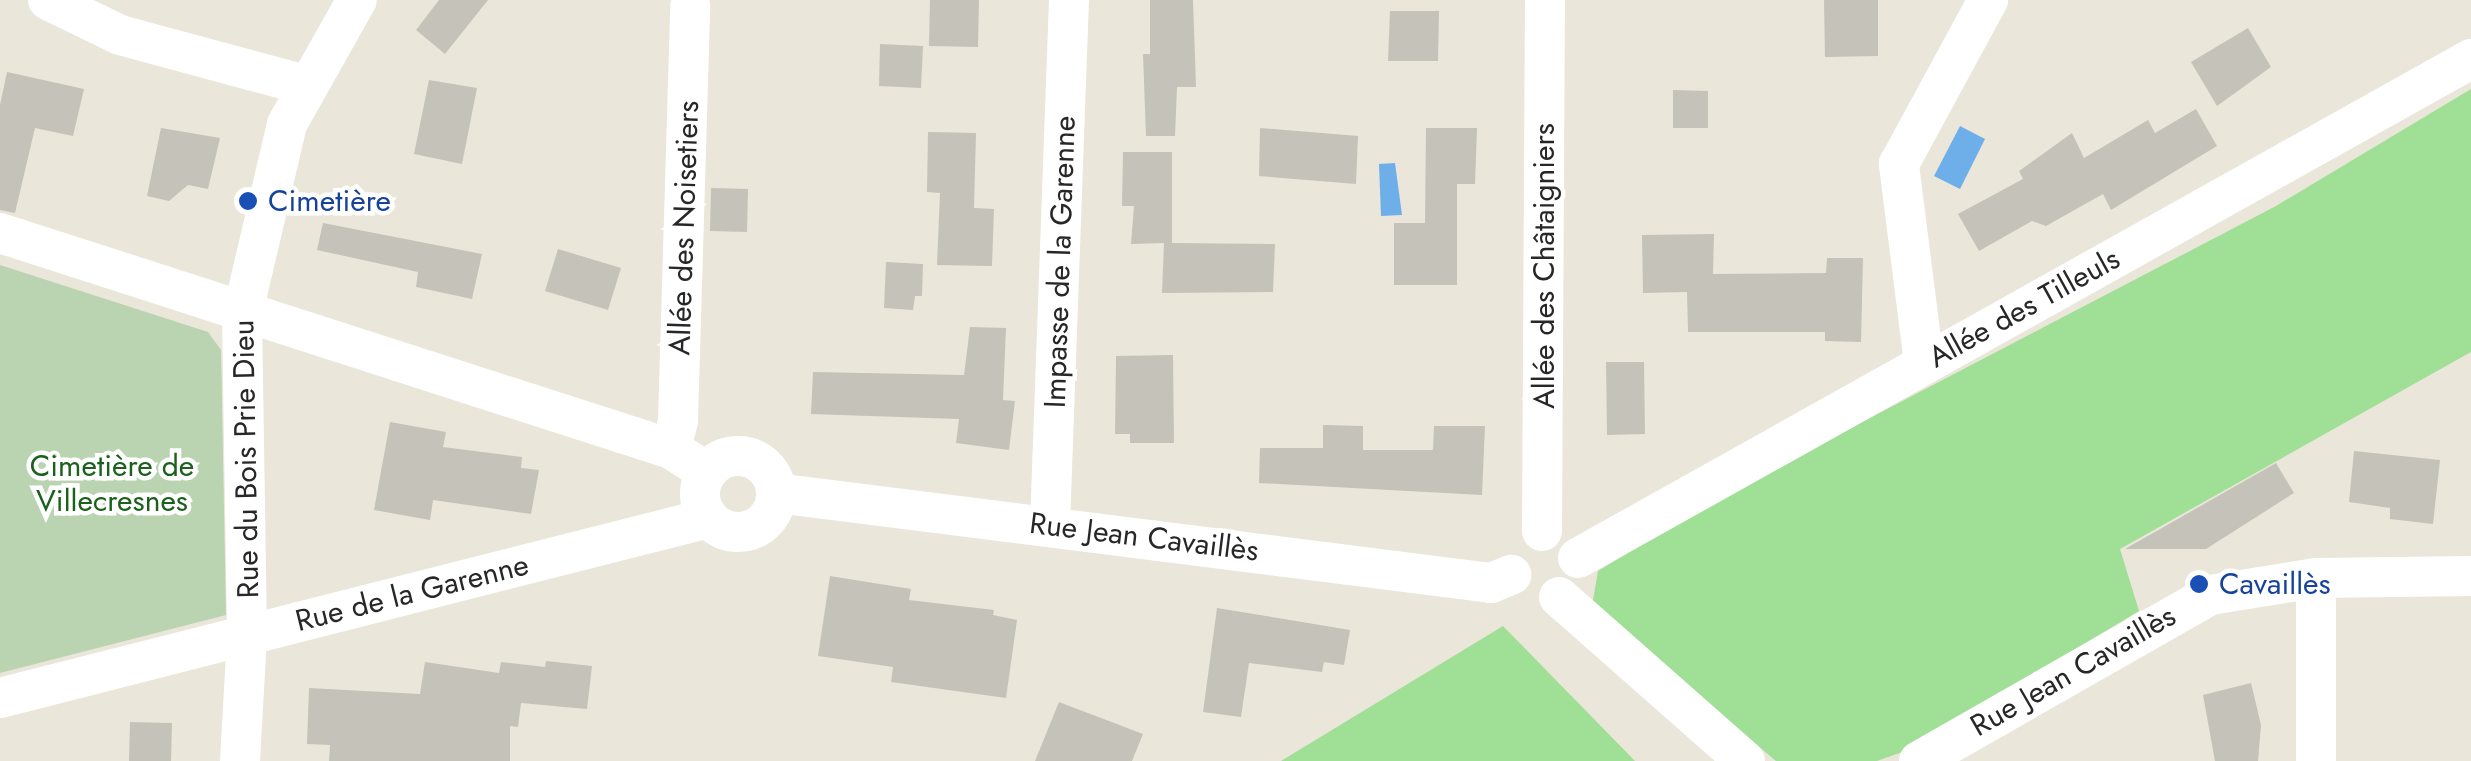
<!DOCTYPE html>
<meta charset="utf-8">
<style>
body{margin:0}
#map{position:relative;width:2471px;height:761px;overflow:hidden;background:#eae6d9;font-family:Jost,sans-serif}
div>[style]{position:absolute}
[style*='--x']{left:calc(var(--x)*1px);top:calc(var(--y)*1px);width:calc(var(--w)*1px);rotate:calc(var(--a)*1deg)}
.green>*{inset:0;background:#a0df96}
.cemetery>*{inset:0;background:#bad3b0}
.water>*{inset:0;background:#6eafea}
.building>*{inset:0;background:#c5c2b9}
.street>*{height:40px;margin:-20px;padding:0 20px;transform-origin:20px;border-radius:20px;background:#fff}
.street>.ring{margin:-20px;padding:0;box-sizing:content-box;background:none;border:40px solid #fff;border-radius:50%}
.dots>*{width:28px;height:28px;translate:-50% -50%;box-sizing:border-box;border:5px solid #fff;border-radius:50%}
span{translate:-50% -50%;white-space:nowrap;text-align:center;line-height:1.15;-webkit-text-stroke:9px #fff;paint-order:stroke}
.transit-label{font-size:30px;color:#164399}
.left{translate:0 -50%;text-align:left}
.street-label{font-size:30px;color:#272727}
.park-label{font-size:30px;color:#1b601b}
</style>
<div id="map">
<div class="green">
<div style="clip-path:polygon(2471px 89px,2471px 352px,2120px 549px,2139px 611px,1905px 751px,1877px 761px,1776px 761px,1592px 606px,1598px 571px,1730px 491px,2276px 206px)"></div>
<div style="clip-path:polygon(1503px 626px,1635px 761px,1281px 761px)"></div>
</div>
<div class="cemetery">
<div style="clip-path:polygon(0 265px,208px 332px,221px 350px,226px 615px,0 673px)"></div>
</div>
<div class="water">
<div style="clip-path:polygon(1960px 126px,1985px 139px,1960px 189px,1934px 176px)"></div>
<div style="clip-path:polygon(1395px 163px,1402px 215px,1381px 216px,1379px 164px)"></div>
</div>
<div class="building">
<div style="clip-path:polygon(439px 0,488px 0,445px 54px,416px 30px)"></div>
<div style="clip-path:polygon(930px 0,979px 0,978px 47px,929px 46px)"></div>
<div style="clip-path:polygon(1150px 0,1193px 0,1196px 87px,1177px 87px,1175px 136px,1146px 136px,1143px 54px,1150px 54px)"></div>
<div style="clip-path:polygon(1824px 0,1878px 0,1878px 56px,1825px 57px)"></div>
<div style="clip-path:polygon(1390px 11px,1439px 11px,1438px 61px,1388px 61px)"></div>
<div style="clip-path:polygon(2248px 28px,2271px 67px,2217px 106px,2191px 62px)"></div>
<div style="clip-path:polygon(880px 44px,923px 46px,921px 88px,879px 86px)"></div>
<div style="clip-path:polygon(7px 72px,84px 89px,73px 136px,35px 128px,15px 213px,0 210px,0 105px)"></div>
<div style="clip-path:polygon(429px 80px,477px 88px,462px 164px,414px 154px)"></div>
<div style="clip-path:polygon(1673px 90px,1708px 91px,1708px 128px,1673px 128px)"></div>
<div style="clip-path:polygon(2196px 109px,2217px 146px,2111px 210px,2103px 194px,2046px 226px,2032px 221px,1979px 251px,1958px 214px,2023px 179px,2019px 171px,2072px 133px,2084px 158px,2148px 120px,2155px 133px)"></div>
<div style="clip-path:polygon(161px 128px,220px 138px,208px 189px,188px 185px,169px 201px,147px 196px)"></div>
<div style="clip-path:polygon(1260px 128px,1358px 136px,1356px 184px,1259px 176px)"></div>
<div style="clip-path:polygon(1426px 128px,1477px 128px,1475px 184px,1457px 184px,1457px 285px,1394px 285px,1394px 223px,1425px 223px)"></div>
<div style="clip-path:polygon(928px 132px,976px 133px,974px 208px,994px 209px,992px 266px,937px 265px,940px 193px,927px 192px)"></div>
<div style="clip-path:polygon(1123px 152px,1172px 152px,1172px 243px,1275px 244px,1273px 292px,1162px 293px,1164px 243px,1131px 244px,1134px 206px,1122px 206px)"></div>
<div style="clip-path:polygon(711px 188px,748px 189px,747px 232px,710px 231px)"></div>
<div style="clip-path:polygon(323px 223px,482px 254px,472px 299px,416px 287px,418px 272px,317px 250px)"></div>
<div style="clip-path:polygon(1714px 234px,1713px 274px,1826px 273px,1827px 258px,1863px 258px,1861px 342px,1825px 341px,1825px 332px,1688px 332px,1687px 292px,1643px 293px,1642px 235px)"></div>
<div style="clip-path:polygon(558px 249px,621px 268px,608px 310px,545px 291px)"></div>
<div style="clip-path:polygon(886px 262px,923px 264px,922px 296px,915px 296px,913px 310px,884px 308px)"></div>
<div style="clip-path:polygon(970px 327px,1006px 328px,1003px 400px,1015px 401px,1009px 450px,956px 443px,959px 419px,811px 414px,813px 372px,964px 375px)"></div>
<div style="clip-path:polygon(1173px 355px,1174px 443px,1130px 443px,1130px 434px,1115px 434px,1116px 356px)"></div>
<div style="clip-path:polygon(1606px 362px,1644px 362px,1645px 434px,1607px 435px)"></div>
<div style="clip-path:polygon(390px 422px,446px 432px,443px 447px,522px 457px,521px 468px,539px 470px,531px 514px,433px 500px,430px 520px,374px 510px)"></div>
<div style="clip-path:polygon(1323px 425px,1363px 426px,1363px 450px,1433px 450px,1434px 426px,1485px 426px,1482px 495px,1259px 483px,1260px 448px,1323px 448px)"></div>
<div style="clip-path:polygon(2354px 451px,2440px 460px,2433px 524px,2390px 519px,2390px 508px,2349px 502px)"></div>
<div style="clip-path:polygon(2276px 463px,2294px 493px,2206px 549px,2125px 549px)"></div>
<div style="clip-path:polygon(830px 576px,911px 589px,909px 600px,994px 610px,993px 615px,1017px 620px,1006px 698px,891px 682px,893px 667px,818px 656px)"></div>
<div style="clip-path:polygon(1217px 608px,1350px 630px,1344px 665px,1324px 662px,1322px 672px,1249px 663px,1241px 717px,1203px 712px)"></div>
<div style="clip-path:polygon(546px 661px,592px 666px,587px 709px,521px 703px,518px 727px,510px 726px,510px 761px,329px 761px,330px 745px,307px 744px,309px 688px,420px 694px,425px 662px,499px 673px,501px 662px,545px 667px)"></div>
<div style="clip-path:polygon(2251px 683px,2261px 725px,2258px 761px,2215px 761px,2203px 695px)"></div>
<div style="clip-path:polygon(1059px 702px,1143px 734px,1132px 761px,1035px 761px)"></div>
<div style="clip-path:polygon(130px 722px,172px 723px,171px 761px,129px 761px)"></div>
</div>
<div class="street">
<div style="--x:48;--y:0;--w:80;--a:25.9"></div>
<div style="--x:120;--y:35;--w:192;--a:15.1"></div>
<div style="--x:0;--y:233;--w:705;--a:17.84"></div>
<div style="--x:671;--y:449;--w:43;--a:32.6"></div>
<div style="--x:1924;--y:363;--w:201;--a:-97.2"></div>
<div style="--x:1899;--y:164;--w:187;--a:-61.5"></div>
<div style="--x:671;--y:449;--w:30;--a:-76"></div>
<div style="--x:678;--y:420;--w:414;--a:-88.3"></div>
<div class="ring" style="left:700px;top:456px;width:36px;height:36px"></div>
<div style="--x:776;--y:493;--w:721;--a:7.17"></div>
<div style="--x:1491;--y:583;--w:22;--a:-22"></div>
<div style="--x:1050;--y:525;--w:525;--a:-87.93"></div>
<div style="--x:1542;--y:531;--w:531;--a:-89.68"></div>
<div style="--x:1578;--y:558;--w:1023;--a:-29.2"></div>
<div style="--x:1559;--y:597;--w:248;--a:41.4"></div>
<div style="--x:0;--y:698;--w:731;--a:-14.25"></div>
<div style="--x:240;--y:761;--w:127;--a:-86.8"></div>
<div style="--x:247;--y:634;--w:318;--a:-90.9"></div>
<div style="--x:242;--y:316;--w:197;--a:-76.8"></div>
<div style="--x:287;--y:124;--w:142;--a:-60.6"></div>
<div style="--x:1919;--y:761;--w:335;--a:-29.7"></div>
<div style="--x:2210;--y:595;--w:107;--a:-9.1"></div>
<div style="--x:2316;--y:578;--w:155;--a:-0.7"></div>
<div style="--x:2316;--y:761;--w:183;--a:-90"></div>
</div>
<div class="dots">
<div style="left:248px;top:201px;background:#1a4fb4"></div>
<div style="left:2199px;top:584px;background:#1a4fb4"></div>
</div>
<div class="transit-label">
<span class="left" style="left:268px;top:201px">Cimetière</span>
<span class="left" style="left:2219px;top:584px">Cavaillès</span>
</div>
<div class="street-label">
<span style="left:684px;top:228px;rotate:-88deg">Allée des Noisetiers</span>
<span style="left:1060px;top:262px;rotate:-88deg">Impasse de la Garenne</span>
<span style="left:1544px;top:266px;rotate:-90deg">Allée des Châtaigniers</span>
<span style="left:2024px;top:308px;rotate:-29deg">Allée des Tilleuls</span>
<span style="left:246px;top:459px;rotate:-91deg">Rue du Bois Prie Dieu</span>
<span style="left:1144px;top:537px;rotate:7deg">Rue Jean Cavaillès</span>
<span style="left:412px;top:593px;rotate:-14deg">Rue de la Garenne</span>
<span style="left:2073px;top:671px;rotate:-30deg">Rue Jean Cavaillès</span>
</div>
<div class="park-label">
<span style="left:112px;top:483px">Cimetière de<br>Villecresnes</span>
</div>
</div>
